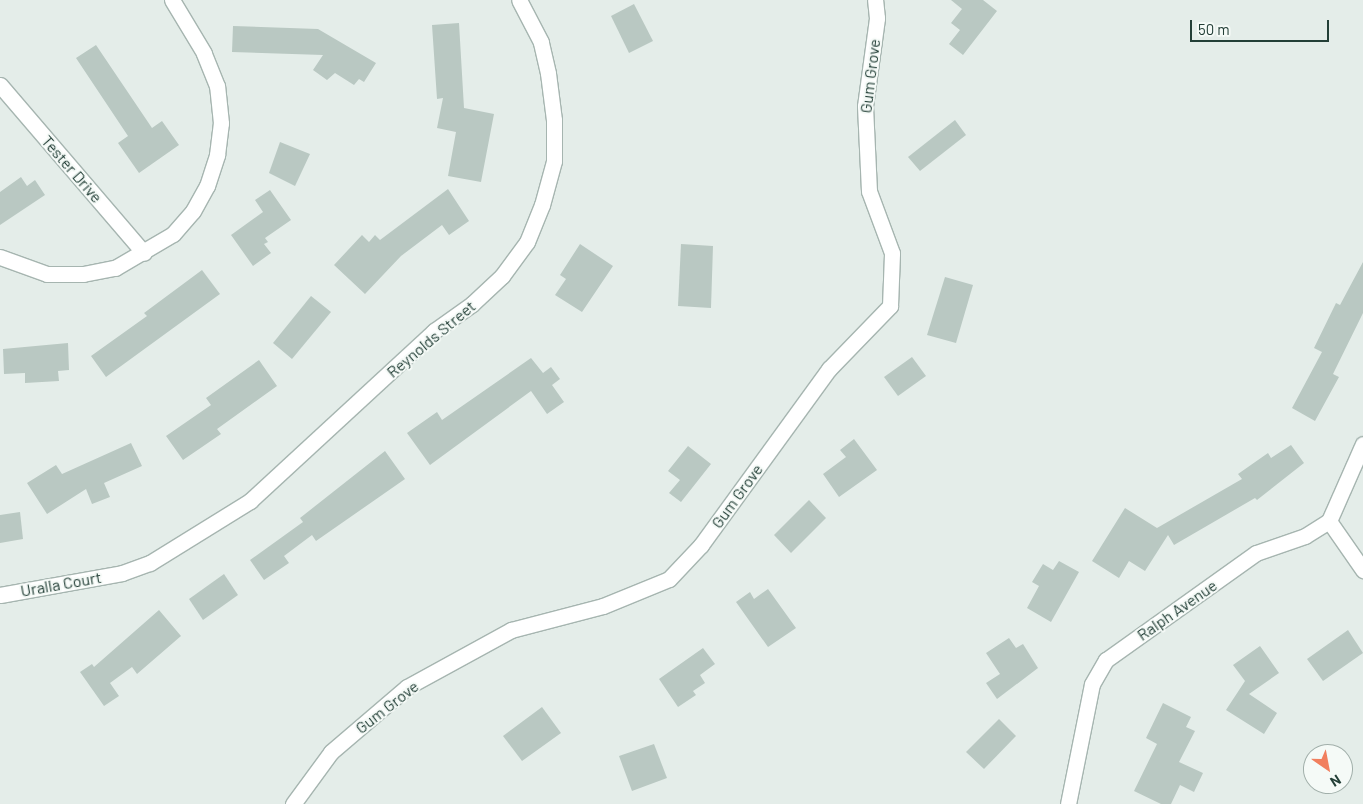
<!DOCTYPE html>
<style>
body{margin:0}
#map{position:relative;width:1363px;height:804px;overflow:hidden;background:#e4ede9;font-family:Barlow,sans-serif}
div>[style]{position:absolute}
[style*='--x']{left:calc(var(--x)*1px);top:calc(var(--y)*1px);width:calc(var(--w)*1px);rotate:calc(var(--a)*1deg)}
.building>*{inset:0;background:#b9c8c2}
.roads{filter:drop-shadow(1px 0 #a6b5b0) drop-shadow(-1px 0 #a6b5b0) drop-shadow(0 1px #a6b5b0) drop-shadow(0 -1px #a6b5b0)}
.street>*{height:15px;margin:-7.5px;padding:0 7.5px;transform-origin:7.5px;border-radius:7.5px;background:#fff}
span{translate:-50% -50%;white-space:nowrap;text-align:center;line-height:1.15;-webkit-text-stroke:4px #f5faf7;paint-order:stroke}
.street-label{font-size:16px;color:#233f37}
.north{position:absolute;left:1303px;top:744px;width:50px;height:50px;box-sizing:border-box;background:#f5faf7;border:1px solid #a1afaa;border-radius:50%;rotate:147deg;font-size:14px;font-weight:700;line-height:20px;text-align:center;color:#233f37}
.north::after{content:'';display:block;margin:auto;width:18px;height:22px;background:#f17f5e;clip-path:polygon(50% 0,100% 100%,50% 72%,0 100%)}
.scale{position:absolute;left:1190px;top:20px;width:139px;height:22px;box-sizing:border-box;border:2px solid #233f37;border-top:0;padding-left:6px;font-size:15px;line-height:18px;white-space:nowrap;color:#233f37;-webkit-text-stroke:4px #f5faf7;paint-order:stroke}
</style>
<div id="map">
<div class="building">
<div style="clip-path:polygon(951px 0,983px 0,997px 11px,963px 55px,949px 44px,960px 30px,951px 23px,962px 9px)"></div>
<div style="clip-path:polygon(634px 4px,653px 41px,629px 53px,611px 16px)"></div>
<div style="clip-path:polygon(459px 23px,464px 108px,494px 114px,481px 182px,448px 176px,456px 132px,437px 128px,443px 98px,437px 99px,432px 25px)"></div>
<div style="clip-path:polygon(233px 26px,318px 29px,376px 63px,364px 82px,359px 79px,354px 85px,335px 73px,327px 80px,313px 70px,323px 55px,232px 52px)"></div>
<div style="clip-path:polygon(96px 45px,152px 128px,162px 121px,179px 145px,139px 173px,118px 143px,128px 136px,76px 58px)"></div>
<div style="clip-path:polygon(955px 120px,966px 135px,920px 171px,908px 157px)"></div>
<div style="clip-path:polygon(280px 142px,310px 154px,295px 186px,269px 173px)"></div>
<div style="clip-path:polygon(21px 177px,27px 186px,35px 180px,45px 195px,0 225px,0 192px)"></div>
<div style="clip-path:polygon(448px 189px,469px 221px,449px 235px,442px 225px,401px 256px,365px 294px,334px 265px,362px 235px,369px 242px,375px 235px,380px 240px)"></div>
<div style="clip-path:polygon(270px 190px,291px 220px,265px 238px,268px 242px,264px 244px,271px 253px,253px 266px,231px 235px,263px 212px,255px 200px)"></div>
<div style="clip-path:polygon(580px 244px,613px 266px,582px 312px,555px 295px,566px 279px,560px 275px)"></div>
<div style="clip-path:polygon(681px 244px,713px 246px,711px 308px,678px 306px)"></div>
<div style="clip-path:polygon(1363px 262px,1363px 313px,1333px 374px,1339px 377px,1315px 421px,1292px 408px,1322px 352px,1314px 348px,1336px 303px,1340px 305px)"></div>
<div style="clip-path:polygon(202px 270px,220px 294px,106px 377px,91px 356px,147px 316px,144px 313px)"></div>
<div style="clip-path:polygon(945px 277px,973px 285px,956px 343px,927px 335px)"></div>
<div style="clip-path:polygon(311px 296px,331px 312px,292px 359px,273px 343px)"></div>
<div style="clip-path:polygon(68px 343px,69px 370px,58px 371px,59px 381px,25px 383px,25px 373px,4px 374px,3px 349px)"></div>
<div style="clip-path:polygon(912px 357px,926px 376px,898px 396px,884px 377px)"></div>
<div style="clip-path:polygon(531px 358px,543px 373px,551px 367px,560px 379px,552px 385px,564px 402px,547px 414px,531px 391px,430px 465px,407px 433px,437px 412px,442px 420px)"></div>
<div style="clip-path:polygon(259px 360px,277px 386px,217px 429px,221px 434px,183px 460px,166px 436px,211px 405px,206px 398px)"></div>
<div style="clip-path:polygon(854px 439px,877px 470px,839px 497px,823px 474px,846px 457px,840px 450px)"></div>
<div style="clip-path:polygon(131px 443px,142px 466px,104px 483px,110px 497px,92px 504px,86px 489px,47px 514px,27px 483px,56px 465px,62px 474px)"></div>
<div style="clip-path:polygon(1291px 445px,1304px 463px,1257px 500px,1255px 498px,1174px 545px,1168px 535px,1145px 571px,1129px 561px,1119px 578px,1092px 561px,1125px 508px,1157px 528px,1242px 479px,1238px 474px,1268px 453px,1271px 458px)"></div>
<div style="clip-path:polygon(688px 446px,711px 464px,681px 502px,669px 493px,680px 480px,668px 471px)"></div>
<div style="clip-path:polygon(385px 451px,405px 479px,316px 541px,312px 535px,284px 556px,289px 563px,264px 580px,250px 560px,303px 522px,300px 518px)"></div>
<div style="clip-path:polygon(809px 500px,826px 518px,791px 553px,774px 535px)"></div>
<div style="clip-path:polygon(20px 512px,23px 539px,0 543px,0 515px)"></div>
<div style="clip-path:polygon(1059px 561px,1079px 572px,1051px 622px,1027px 608px,1039px 586px,1032px 582px,1043px 564px,1053px 570px)"></div>
<div style="clip-path:polygon(224px 574px,238px 595px,203px 620px,189px 599px)"></div>
<div style="clip-path:polygon(768px 589px,796px 628px,768px 647px,736px 602px,750px 592px,754px 599px)"></div>
<div style="clip-path:polygon(159px 610px,181px 636px,137px 674px,132px 667px,110px 683px,119px 696px,104px 706px,80px 672px,92px 664px,94px 667px)"></div>
<div style="clip-path:polygon(1348px 630px,1363px 653px,1323px 681px,1307px 659px)"></div>
<div style="clip-path:polygon(1009px 638px,1016px 648px,1023px 644px,1038px 668px,997px 699px,986px 683px,1000px 674px,986px 653px)"></div>
<div style="clip-path:polygon(1260px 646px,1279px 673px,1249px 694px,1277px 713px,1264px 734px,1226px 710px,1245px 681px,1233px 665px)"></div>
<div style="clip-path:polygon(703px 648px,715px 664px,700px 675px,705px 683px,693px 691px,696px 695px,678px 707px,659px 679px)"></div>
<div style="clip-path:polygon(1163px 703px,1191px 717px,1186px 727px,1195px 731px,1179px 762px,1203px 773px,1194px 792px,1180px 785px,1171px 804px,1161px 804px,1134px 791px,1157px 744px,1146px 738px)"></div>
<div style="clip-path:polygon(542px 707px,561px 733px,522px 761px,503px 736px)"></div>
<div style="clip-path:polygon(999px 719px,1016px 736px,984px 769px,966px 752px)"></div>
<div style="clip-path:polygon(654px 744px,667px 778px,632px 791px,619px 756px)"></div>
</div>
<div class="roads">
<div class="street">
<div style="--x:0;--y:85;--w:221;--a:49.4"></div>
<div style="--x:0;--y:257;--w:50;--a:19.9"></div>
<div style="--x:47;--y:274;--w:36;--a:0"></div>
<div style="--x:83;--y:274;--w:33;--a:-11"></div>
<div style="--x:115;--y:268;--w:67;--a:-30.4"></div>
<div style="--x:173;--y:234;--w:30;--a:-49"></div>
<div style="--x:193;--y:211;--w:29;--a:-61"></div>
<div style="--x:207;--y:186;--w:33;--a:-72"></div>
<div style="--x:217;--y:155;--w:32;--a:-83"></div>
<div style="--x:221;--y:123;--w:37;--a:-96"></div>
<div style="--x:217;--y:86;--w:35;--a:-112"></div>
<div style="--x:204;--y:53;--w:62;--a:-121.1"></div>
<div style="--x:1329;--y:521;--w:84;--a:-66.2"></div>
<div style="--x:0;--y:595;--w:124;--a:-10.2"></div>
<div style="--x:122;--y:573;--w:30;--a:-20"></div>
<div style="--x:150;--y:563;--w:118;--a:-31.8"></div>
<div style="--x:250;--y:501;--w:251;--a:-42.7"></div>
<div style="--x:434;--y:331;--w:47;--a:-35.4"></div>
<div style="--x:472;--y:304;--w:41;--a:-43"></div>
<div style="--x:502;--y:276;--w:42;--a:-53.7"></div>
<div style="--x:527;--y:242;--w:40;--a:-68"></div>
<div style="--x:542;--y:205;--w:46;--a:-74.7"></div>
<div style="--x:554;--y:161;--w:41;--a:-90"></div>
<div style="--x:554;--y:120;--w:47;--a:-97.3"></div>
<div style="--x:548;--y:73;--w:32;--a:-103"></div>
<div style="--x:541;--y:42;--w:47;--a:-117.6"></div>
<div style="--x:293;--y:804;--w:64;--a:-53.8"></div>
<div style="--x:331;--y:752;--w:100;--a:-40.5"></div>
<div style="--x:407;--y:687;--w:119;--a:-28.7"></div>
<div style="--x:511;--y:630;--w:95;--a:-14.6"></div>
<div style="--x:603;--y:606;--w:71;--a:-22.2"></div>
<div style="--x:669;--y:579;--w:47;--a:-46.7"></div>
<div style="--x:701;--y:545;--w:218;--a:-54"></div>
<div style="--x:829;--y:369;--w:88;--a:-45.9"></div>
<div style="--x:890;--y:306;--w:53;--a:-87.8"></div>
<div style="--x:892;--y:253;--w:66;--a:-110.4"></div>
<div style="--x:869;--y:191;--w:85;--a:-92.7"></div>
<div style="--x:865;--y:106;--w:89;--a:-82.2"></div>
<div style="--x:877;--y:18;--w:18;--a:-96"></div>
<div style="--x:1068;--y:804;--w:122;--a:-78.7"></div>
<div style="--x:1092;--y:684;--w:28;--a:-60"></div>
<div style="--x:1106;--y:660;--w:184;--a:-35.5"></div>
<div style="--x:1256;--y:553;--w:52;--a:-19.1"></div>
<div style="--x:1305;--y:536;--w:28;--a:-32"></div>
<div style="--x:1329;--y:521;--w:60;--a:55.2"></div>
</div>
</div>
<div class="street-label">
<span style="left:870px;top:76px;rotate:-83deg">Gum Grove</span>
<span style="left:72px;top:169px;rotate:49deg">Tester Drive</span>
<span style="left:431px;top:339px;rotate:-40deg">Reynolds Street</span>
<span style="left:737px;top:496px;rotate:-54deg">Gum Grove</span>
<span style="left:61px;top:584px;rotate:-10deg">Uralla Court</span>
<span style="left:1177px;top:610px;rotate:-35deg">Ralph Avenue</span>
<span style="left:387px;top:707px;rotate:-38deg">Gum Grove</span>
</div>
<div class="north">N</div>
<div class="scale">50 m</div>
</div>
